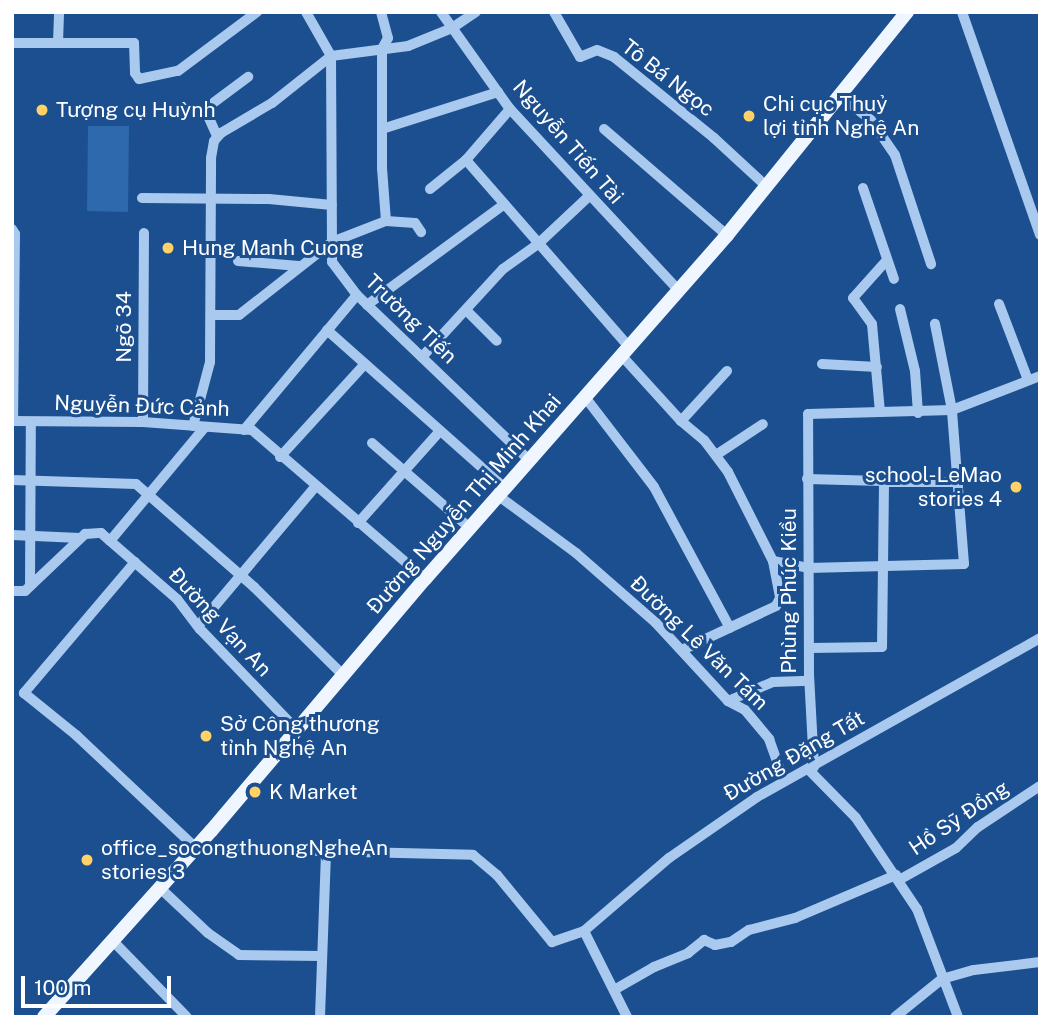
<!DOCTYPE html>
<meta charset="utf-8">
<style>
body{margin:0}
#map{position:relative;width:1052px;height:1029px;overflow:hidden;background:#1b4f8f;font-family:"Public Sans",sans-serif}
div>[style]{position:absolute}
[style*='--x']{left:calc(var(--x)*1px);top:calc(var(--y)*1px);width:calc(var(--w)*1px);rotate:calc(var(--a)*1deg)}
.green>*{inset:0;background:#2e69ad}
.minor>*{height:10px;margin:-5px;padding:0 5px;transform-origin:5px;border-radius:5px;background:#a9c9ee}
.major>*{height:14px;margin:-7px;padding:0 7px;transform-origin:7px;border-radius:7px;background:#f0f6ff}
.dots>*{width:19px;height:19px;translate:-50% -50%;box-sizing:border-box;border:4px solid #1b4f8f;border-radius:50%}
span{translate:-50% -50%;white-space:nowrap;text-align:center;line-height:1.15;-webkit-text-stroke:6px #1b4f8f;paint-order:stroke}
.street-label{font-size:21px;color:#fff}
.poi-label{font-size:21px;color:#fff}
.left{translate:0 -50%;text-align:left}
.right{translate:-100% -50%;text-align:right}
.frame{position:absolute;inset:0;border:14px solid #fff;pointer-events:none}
.scale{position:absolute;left:21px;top:976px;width:150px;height:32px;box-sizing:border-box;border:4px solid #fff;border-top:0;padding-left:9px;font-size:21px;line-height:24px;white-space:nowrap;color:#fff;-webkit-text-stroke:5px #1b4f8f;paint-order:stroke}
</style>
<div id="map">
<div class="green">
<div style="clip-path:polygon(88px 126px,129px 126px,128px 212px,87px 211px)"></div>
</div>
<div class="minor">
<div style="--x:306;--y:12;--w:51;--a:60.4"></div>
<div style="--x:331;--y:56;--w:206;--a:89.7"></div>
<div style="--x:332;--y:262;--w:41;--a:52.9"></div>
<div style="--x:357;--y:295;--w:240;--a:43.8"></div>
<div style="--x:381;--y:12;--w:27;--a:75"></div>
<div style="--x:388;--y:38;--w:13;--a:119"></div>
<div style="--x:382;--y:49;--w:119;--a:90"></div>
<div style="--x:382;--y:168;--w:53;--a:85.7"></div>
<div style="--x:441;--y:12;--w:119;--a:54.6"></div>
<div style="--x:510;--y:109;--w:246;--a:47.1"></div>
<div style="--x:554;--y:12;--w:52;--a:60"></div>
<div style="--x:580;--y:57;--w:18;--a:-22"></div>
<div style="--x:597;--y:50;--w:18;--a:22"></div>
<div style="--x:614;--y:57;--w:129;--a:39"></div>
<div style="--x:714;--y:138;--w:71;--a:42.7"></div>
<div style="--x:962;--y:12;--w:236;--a:70.7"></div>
<div style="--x:12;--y:43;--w:122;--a:0"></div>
<div style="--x:134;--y:43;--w:30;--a:88"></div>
<div style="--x:135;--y:73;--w:7;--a:56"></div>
<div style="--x:139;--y:79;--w:40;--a:-12"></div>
<div style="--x:178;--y:71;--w:99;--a:-36.8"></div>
<div style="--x:58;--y:43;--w:31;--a:-88"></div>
<div style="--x:331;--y:56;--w:78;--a:-7.4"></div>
<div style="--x:408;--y:46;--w:48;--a:-22.2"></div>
<div style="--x:452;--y:28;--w:29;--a:-34"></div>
<div style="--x:841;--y:96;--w:38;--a:39"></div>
<div style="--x:871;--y:120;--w:42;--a:55.6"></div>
<div style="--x:895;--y:155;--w:115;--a:71.7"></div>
<div style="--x:510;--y:109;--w:67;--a:130.8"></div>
<div style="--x:466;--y:160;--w:247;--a:48.9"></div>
<div style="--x:382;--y:129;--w:122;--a:-17.7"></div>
<div style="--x:604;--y:129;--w:162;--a:40.8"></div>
<div style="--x:217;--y:136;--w:30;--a:-114"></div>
<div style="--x:205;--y:109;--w:54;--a:-36.7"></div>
<div style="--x:863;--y:188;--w:96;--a:71.2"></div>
<div style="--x:430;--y:189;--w:46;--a:-38.9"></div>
<div style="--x:142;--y:198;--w:127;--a:0.5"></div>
<div style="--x:269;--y:199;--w:63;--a:5.4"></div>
<div style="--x:12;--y:229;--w:6;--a:59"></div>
<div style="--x:15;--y:234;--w:187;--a:90.6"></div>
<div style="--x:238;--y:261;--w:61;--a:4.7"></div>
<div style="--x:999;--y:304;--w:81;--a:69.1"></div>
<div style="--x:367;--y:305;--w:169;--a:-36.3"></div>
<div style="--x:900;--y:309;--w:64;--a:76.4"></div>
<div style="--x:915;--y:371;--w:42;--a:85.9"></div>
<div style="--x:467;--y:311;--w:42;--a:45"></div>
<div style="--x:211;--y:315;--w:28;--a:0"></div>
<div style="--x:239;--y:315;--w:118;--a:-38.1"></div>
<div style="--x:332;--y:242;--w:58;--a:-21.3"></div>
<div style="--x:386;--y:221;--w:29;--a:4"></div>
<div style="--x:415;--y:223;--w:11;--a:56"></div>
<div style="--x:327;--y:330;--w:239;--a:41.6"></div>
<div style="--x:621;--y:355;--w:89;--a:47.7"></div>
<div style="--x:681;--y:421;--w:30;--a:40"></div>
<div style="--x:704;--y:440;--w:40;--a:53"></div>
<div style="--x:728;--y:472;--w:100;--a:63.2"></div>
<div style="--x:773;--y:561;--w:38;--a:79"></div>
<div style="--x:780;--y:598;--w:9;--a:117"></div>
<div style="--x:776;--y:606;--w:104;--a:154.9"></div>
<div style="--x:422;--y:357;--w:120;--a:-47.4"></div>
<div style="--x:503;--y:269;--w:43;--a:-35.5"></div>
<div style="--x:538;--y:244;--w:69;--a:-43.2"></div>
<div style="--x:822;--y:364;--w:55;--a:3.1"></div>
<div style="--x:585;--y:397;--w:113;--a:52.5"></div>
<div style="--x:654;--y:487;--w:160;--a:61.7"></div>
<div style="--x:880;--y:412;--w:88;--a:-95.2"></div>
<div style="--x:872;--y:324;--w:32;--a:-126"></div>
<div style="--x:853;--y:298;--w:51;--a:-48.2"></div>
<div style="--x:12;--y:421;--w:131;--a:0.4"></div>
<div style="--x:143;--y:422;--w:109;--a:4.2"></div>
<div style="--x:252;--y:430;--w:228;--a:40.7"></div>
<div style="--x:681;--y:421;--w:68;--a:-47.4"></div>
<div style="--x:143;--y:422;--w:189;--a:-89.7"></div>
<div style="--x:193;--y:426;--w:66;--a:-75.1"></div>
<div style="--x:210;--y:362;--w:204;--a:-89.7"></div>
<div style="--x:211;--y:158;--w:17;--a:-80"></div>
<div style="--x:214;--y:141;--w:11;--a:-49"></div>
<div style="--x:221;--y:133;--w:59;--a:-30.5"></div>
<div style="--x:272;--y:103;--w:75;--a:-38.5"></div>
<div style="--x:244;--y:430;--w:176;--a:-50.1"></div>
<div style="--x:372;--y:443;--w:131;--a:41"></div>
<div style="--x:716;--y:455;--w:56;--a:-33.4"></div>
<div style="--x:280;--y:457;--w:126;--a:-47.6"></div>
<div style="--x:807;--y:479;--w:75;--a:1.5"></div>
<div style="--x:882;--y:481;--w:4;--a:56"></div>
<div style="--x:884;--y:484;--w:163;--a:90.7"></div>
<div style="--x:882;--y:647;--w:72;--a:179.2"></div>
<div style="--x:12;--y:480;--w:124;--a:1.8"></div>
<div style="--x:136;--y:484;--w:157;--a:41.1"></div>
<div style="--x:254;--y:587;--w:125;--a:44.7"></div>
<div style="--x:884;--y:482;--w:75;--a:0"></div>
<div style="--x:500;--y:497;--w:94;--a:36.4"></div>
<div style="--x:576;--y:553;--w:106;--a:41.2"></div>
<div style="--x:656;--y:623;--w:106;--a:47.3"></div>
<div style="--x:728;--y:701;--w:19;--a:28"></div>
<div style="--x:745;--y:710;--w:38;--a:50"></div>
<div style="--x:769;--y:739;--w:45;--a:70.3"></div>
<div style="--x:358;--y:523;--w:123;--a:-48.3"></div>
<div style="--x:12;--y:535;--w:68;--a:2.5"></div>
<div style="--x:110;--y:541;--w:148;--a:-50.2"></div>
<div style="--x:773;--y:561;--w:36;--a:11"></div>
<div style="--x:808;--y:568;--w:156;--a:-1.5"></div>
<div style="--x:964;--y:564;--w:154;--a:-94.5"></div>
<div style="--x:952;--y:410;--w:88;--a:-101.2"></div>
<div style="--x:135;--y:562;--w:172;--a:130.3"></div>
<div style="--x:24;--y:693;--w:67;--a:38.9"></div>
<div style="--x:76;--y:735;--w:165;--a:43.3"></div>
<div style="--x:196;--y:848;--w:277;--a:1.4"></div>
<div style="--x:473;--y:855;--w:31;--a:40"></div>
<div style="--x:497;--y:875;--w:87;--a:50.6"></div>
<div style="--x:552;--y:942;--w:34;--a:-19"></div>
<div style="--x:584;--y:931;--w:96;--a:63.4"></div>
<div style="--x:30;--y:586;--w:164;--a:-89.7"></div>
<div style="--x:12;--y:591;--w:13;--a:0"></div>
<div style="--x:25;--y:591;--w:83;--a:-43.5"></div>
<div style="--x:85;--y:534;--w:16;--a:-4"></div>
<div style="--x:101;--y:533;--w:101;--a:41"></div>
<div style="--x:177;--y:599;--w:38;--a:53"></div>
<div style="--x:200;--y:629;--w:140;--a:46.2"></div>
<div style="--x:198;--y:626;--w:182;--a:-49.9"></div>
<div style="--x:728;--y:701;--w:49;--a:-22.9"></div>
<div style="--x:773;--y:682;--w:36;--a:-2"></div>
<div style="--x:814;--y:767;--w:92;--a:-93.1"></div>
<div style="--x:809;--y:675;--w:261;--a:-90.2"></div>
<div style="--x:808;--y:414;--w:144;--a:-1.6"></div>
<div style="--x:952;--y:410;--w:94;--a:-21.1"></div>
<div style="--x:809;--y:770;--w:67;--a:45.6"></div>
<div style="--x:856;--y:818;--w:110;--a:56.2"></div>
<div style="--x:917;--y:909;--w:116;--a:69.2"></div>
<div style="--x:899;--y:880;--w:65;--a:-29.3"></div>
<div style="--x:956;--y:848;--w:30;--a:-44"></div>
<div style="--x:978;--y:827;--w:74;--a:-33.5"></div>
<div style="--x:160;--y:888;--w:66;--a:43.2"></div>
<div style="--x:208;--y:933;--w:38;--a:35"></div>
<div style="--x:239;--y:955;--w:83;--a:0.7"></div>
<div style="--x:584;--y:931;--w:112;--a:-40.7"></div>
<div style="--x:669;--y:858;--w:107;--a:-34.7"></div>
<div style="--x:757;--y:797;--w:325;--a:-29.3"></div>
<div style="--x:112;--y:940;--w:107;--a:45.8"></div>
<div style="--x:614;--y:990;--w:46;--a:-29.9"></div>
<div style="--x:654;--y:967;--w:37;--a:-22"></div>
<div style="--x:688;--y:953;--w:21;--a:-39"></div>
<div style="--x:704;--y:940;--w:12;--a:24"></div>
<div style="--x:715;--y:945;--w:16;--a:-11"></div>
<div style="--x:731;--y:942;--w:22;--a:-34"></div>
<div style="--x:749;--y:930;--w:48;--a:-14.6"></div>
<div style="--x:795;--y:918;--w:110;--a:-23.1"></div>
<div style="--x:320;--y:1017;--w:166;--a:-87.9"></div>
<div style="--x:895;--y:1017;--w:60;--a:-39"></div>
<div style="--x:942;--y:979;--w:33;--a:-16"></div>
<div style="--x:974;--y:970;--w:66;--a:-6.9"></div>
</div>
<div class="major">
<div style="--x:44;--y:1017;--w:250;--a:-48.1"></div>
<div style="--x:211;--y:831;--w:331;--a:-49.7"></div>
<div style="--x:425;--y:579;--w:458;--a:-48.7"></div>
<div style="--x:727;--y:235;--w:287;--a:-51.1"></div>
</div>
<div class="dots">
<div style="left:42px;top:110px;background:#ffd166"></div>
<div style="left:749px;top:116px;background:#ffd166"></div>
<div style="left:168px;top:248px;background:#ffd166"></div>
<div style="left:1016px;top:487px;background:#ffd166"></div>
<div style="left:206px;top:736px;background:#ffd166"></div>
<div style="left:255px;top:792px;background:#ffd166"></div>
<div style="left:87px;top:860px;background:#ffd166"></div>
</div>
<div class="street-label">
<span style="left:668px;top:78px;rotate:38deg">Tô Bá Ngọc</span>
<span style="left:568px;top:142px;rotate:49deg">Nguyễn Tiến Tài</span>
<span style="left:411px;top:319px;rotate:44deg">Trường Tiến</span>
<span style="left:124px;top:327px;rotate:-90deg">Ngõ 34</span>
<span style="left:142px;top:406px;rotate:2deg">Nguyễn Đức Cảnh</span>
<span style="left:464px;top:504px;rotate:-49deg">Đường Nguyễn Thị Minh Khai</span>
<span style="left:789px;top:591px;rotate:-90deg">Phùng Phúc Kiều</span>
<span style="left:220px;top:622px;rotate:47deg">Đường Vạn An</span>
<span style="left:699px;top:643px;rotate:44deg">Đường Lê Văn Tám</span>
<span style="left:794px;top:756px;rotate:-30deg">Đường Đặng Tất</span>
<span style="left:959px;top:818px;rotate:-34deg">Hồ Sỹ Đồng</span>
</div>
<div class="poi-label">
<span class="left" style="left:763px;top:116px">Chi cục Thuỷ<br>lợi tỉnh Nghệ An</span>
<span class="left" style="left:56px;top:110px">Tượng cụ Huỳnh</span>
<span class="left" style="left:182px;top:248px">Hung Manh Cuong</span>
<span class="right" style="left:1002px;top:487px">school-LeMao<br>stories 4</span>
<span class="left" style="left:220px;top:736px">Sở Công thương<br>tỉnh Nghệ An</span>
<span class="left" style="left:269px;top:792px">K Market</span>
<span class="left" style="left:101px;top:860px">office_socongthuongNgheAn<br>stories 3</span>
</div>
<div class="frame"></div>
<div class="scale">100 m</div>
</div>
